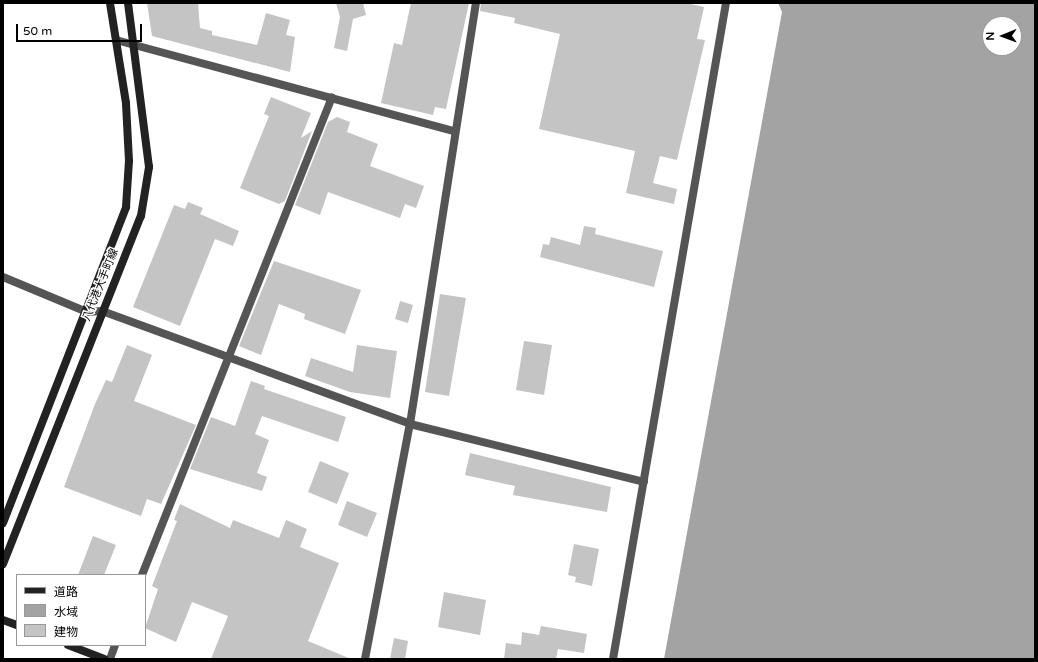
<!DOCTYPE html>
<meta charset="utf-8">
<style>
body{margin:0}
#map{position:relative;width:1038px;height:662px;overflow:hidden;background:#fff;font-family:"Varela Round","Noto Sans JP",sans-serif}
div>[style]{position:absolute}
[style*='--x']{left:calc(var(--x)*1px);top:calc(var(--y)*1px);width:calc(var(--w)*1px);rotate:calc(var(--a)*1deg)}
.water>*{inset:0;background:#a3a3a3}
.building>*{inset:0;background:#c4c4c4}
.street>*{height:8px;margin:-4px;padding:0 4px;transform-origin:4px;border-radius:4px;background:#555}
.secondary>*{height:8px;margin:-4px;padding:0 4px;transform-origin:4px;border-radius:4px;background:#222}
span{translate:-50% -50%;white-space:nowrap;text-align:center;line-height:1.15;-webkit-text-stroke:3px #fff;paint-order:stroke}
.street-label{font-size:11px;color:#000}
.frame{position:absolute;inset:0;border:4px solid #000;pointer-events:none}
.legend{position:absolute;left:16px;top:574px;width:130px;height:72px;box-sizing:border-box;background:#fff;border:1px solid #999;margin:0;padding:5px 7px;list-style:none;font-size:12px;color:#000}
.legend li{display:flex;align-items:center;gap:8px;height:20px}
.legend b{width:20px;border:1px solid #999}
.north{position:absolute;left:982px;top:16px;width:40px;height:40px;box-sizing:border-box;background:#fff;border:1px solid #999;border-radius:50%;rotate:269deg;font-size:11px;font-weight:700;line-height:16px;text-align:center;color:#000}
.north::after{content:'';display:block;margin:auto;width:14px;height:18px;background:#000;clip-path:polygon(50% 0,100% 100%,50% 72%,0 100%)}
.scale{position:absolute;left:16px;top:24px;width:126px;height:18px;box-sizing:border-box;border:2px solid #000;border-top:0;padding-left:5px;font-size:12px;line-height:14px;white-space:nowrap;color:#000;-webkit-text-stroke:3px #fff;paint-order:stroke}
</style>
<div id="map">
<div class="water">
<div style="clip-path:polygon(evenodd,778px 3px,1035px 3px,1035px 659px,664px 659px,782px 12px,778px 3px,990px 24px,1014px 24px,1014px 48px,990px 48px,990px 24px)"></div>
</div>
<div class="building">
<div style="clip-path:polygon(147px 3px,198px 3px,200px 28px,212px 31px,212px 35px,257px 45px,266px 13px,290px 20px,286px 35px,295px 37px,290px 72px,152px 36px)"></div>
<div style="clip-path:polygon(336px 3px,363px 3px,366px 15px,353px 19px,347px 51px,334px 48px,340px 17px)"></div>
<div style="clip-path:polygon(411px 3px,469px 3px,446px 109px,435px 107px,433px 115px,381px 103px,394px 43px,402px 45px)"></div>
<div style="clip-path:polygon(481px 3px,687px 3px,704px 7px,697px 39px,705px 40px,677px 160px,660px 156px,653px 183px,677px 189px,674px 204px,626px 193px,635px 151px,539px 129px,560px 34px,514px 23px,515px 18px,480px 11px)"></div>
<div style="clip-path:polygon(271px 97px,311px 113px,301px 138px,312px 131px,285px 201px,279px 204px,240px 188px,269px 116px,264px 114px)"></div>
<div style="clip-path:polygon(337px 117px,350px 122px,347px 132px,378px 144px,370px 166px,424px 186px,416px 208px,405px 204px,400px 218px,328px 192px,320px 215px,295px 205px,328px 122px)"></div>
<div style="clip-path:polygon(188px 202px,203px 208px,200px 214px,239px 231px,233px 246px,215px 239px,180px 326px,133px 307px,174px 205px,185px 209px)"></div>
<div style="clip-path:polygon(584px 226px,596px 228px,595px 234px,663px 251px,654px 287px,540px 257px,543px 244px,549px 245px,551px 237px,580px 245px)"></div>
<div style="clip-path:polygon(274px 261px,361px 290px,345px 334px,304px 319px,305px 314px,279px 304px,261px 355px,239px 346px)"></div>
<div style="clip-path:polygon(440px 294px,466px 298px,449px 396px,425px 392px)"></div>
<div style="clip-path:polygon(400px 301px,413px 305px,408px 323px,395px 319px)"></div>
<div style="clip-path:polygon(524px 341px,552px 345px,544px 395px,516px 390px)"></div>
<div style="clip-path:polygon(127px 345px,152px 355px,134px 401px,196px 425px,161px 504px,147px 499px,141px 516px,64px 487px,95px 404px,106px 380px,112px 382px)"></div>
<div style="clip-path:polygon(357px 345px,397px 351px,390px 398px,350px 392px,305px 376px,311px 358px,353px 372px)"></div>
<div style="clip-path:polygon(251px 381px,265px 386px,264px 389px,346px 417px,338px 442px,262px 416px,255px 434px,269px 440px,257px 473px,267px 477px,262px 491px,190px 469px,211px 417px,235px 426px)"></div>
<div style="clip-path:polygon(470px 453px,611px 487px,607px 512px,513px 495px,515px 486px,465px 475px)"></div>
<div style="clip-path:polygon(320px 461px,349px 473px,337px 504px,308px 492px)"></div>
<div style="clip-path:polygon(347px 501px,377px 513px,367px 537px,338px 525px)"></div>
<div style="clip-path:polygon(180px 504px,230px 528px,233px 520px,279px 538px,286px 520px,307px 529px,300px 547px,339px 563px,308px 641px,351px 659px,211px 659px,228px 616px,192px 602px,176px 642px,145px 628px,158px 589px,152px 586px,177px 521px,174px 520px)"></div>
<div style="clip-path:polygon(93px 536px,116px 545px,104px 575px,78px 575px)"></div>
<div style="clip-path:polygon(574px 544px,599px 549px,592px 586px,575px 582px,576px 577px,568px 575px)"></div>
<div style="clip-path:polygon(444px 592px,486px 600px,480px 635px,438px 627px)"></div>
<div style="clip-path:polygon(541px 626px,587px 634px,584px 653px,558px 649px,556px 659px,504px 659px,506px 643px,521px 645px,522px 632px,539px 635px)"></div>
<div style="clip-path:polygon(394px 638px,408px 641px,405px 659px,390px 659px)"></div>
</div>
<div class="street">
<div style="--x:116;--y:40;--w:350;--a:15.1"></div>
<div style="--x:3;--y:277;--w:91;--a:22.6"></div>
<div style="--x:87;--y:312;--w:15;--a:-4"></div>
<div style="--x:102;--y:311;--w:328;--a:20.1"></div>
<div style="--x:410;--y:424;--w:241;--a:13.9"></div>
<div style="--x:142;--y:575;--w:514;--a:-68.32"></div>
<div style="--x:110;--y:659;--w:15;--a:-70"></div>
<div style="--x:365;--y:659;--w:239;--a:-79.2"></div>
<div style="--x:410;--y:424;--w:426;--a:-81.1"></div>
<div style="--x:613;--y:659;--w:666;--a:-80.23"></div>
</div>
<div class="secondary">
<div style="--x:3;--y:523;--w:339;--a:-68.7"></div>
<div style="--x:126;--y:207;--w:46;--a:-86.3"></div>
<div style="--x:129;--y:161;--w:58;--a:-93"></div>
<div style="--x:126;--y:103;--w:101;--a:-99.1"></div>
<div style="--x:3;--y:564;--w:374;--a:-68.4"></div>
<div style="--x:141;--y:216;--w:50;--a:-80.7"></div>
<div style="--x:149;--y:167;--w:165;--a:-97.3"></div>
<div style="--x:3;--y:620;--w:15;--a:20"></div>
<div style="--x:68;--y:645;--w:39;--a:21"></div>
</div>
<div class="street-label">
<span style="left:101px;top:285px;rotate:-68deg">八代港大手町線</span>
</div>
<div class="frame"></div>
<ul class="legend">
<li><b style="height:5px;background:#222"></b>道路</li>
<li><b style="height:11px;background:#a3a3a3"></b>水域</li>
<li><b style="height:11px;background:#c4c4c4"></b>建物</li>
</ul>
<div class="north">N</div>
<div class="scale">50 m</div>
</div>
